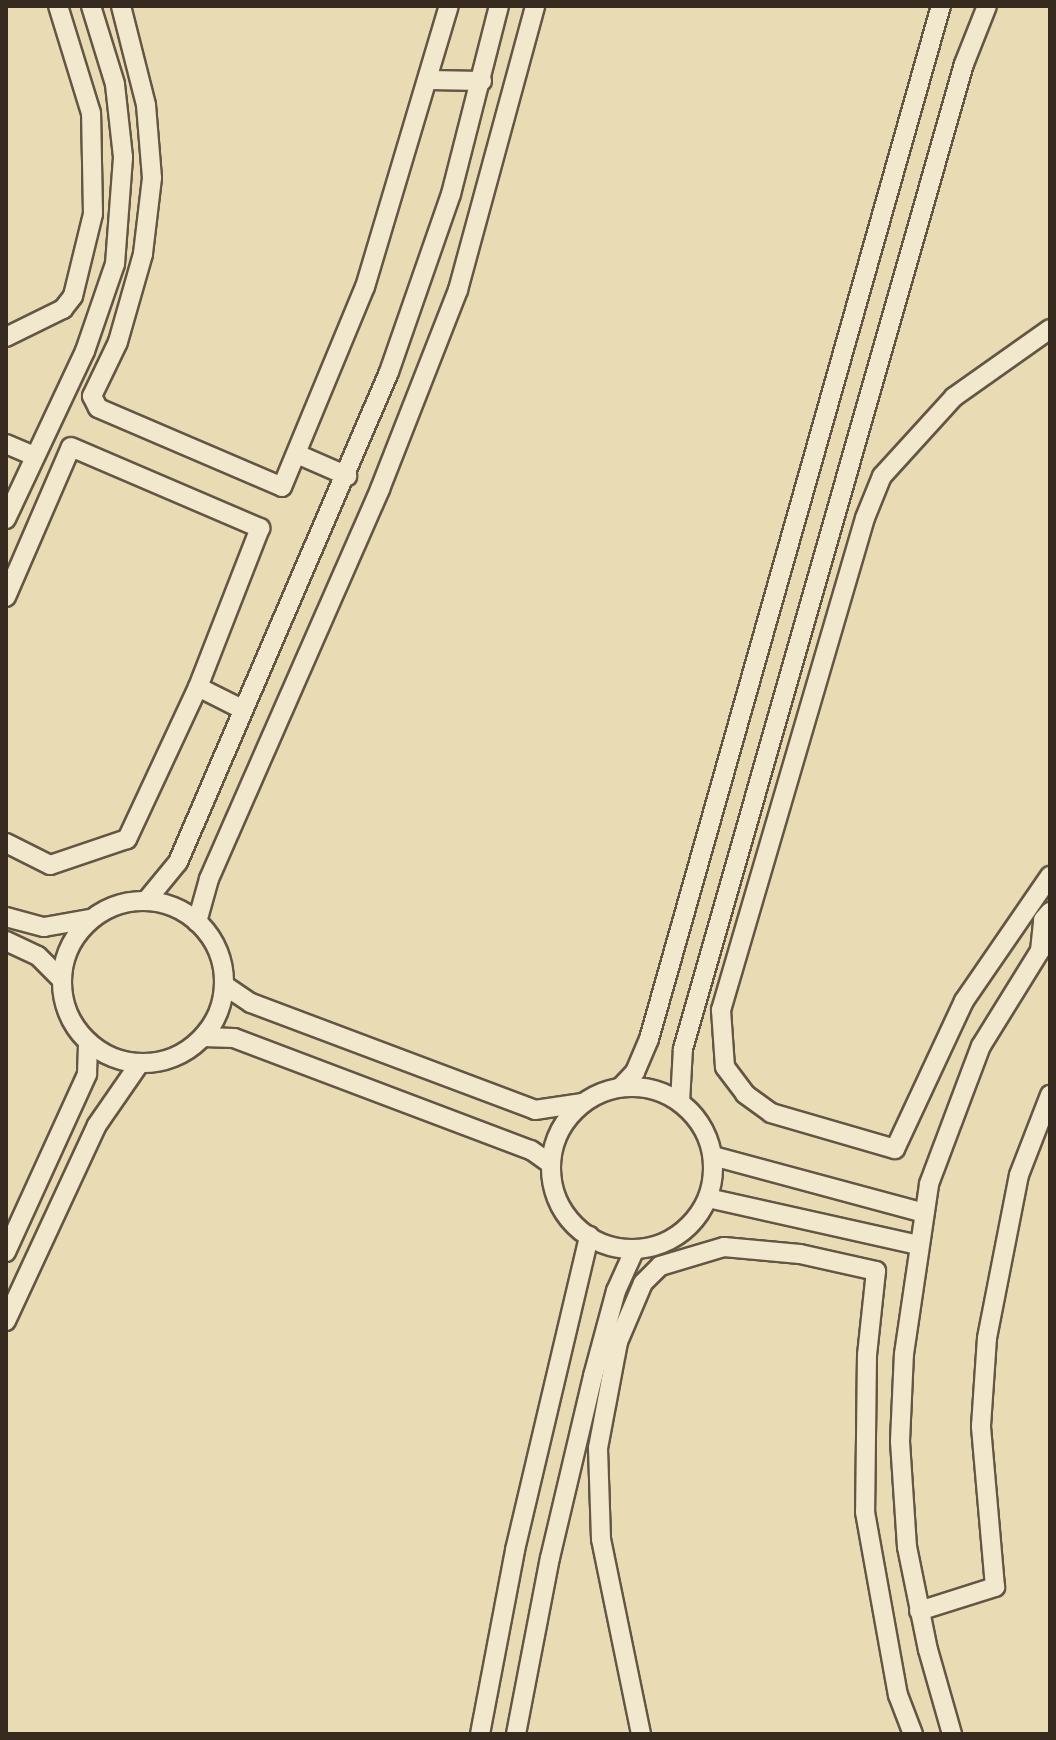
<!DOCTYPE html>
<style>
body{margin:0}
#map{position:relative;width:1056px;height:1740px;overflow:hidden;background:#e9dcb4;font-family:"Libre Bodoni",serif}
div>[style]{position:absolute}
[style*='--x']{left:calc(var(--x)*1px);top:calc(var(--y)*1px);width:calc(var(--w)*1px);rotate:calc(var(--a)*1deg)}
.roads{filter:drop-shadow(2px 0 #645644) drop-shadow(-2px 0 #645644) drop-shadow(0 2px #645644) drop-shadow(0 -2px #645644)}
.minor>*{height:18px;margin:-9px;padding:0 9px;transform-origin:9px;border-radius:9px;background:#f1e8ce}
.minor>.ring{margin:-9px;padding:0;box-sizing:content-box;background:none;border:18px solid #f1e8ce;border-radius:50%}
span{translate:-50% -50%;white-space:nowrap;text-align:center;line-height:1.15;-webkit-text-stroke:8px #f1e8ce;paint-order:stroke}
.frame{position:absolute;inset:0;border:8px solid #372a1f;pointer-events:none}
</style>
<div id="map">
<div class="roads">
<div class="minor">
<div style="--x:121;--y:6;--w:102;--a:75.8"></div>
<div style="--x:146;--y:105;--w:73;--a:85.3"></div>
<div style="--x:152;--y:178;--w:77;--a:96.8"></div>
<div style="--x:143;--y:254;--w:91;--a:105.9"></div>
<div style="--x:118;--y:342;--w:60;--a:115.7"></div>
<div style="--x:92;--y:396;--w:13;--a:63"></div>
<div style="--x:98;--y:408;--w:200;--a:23.2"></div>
<div style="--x:282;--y:487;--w:217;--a:-67.5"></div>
<div style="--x:365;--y:287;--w:293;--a:-73.4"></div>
<div style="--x:430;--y:80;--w:52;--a:1.1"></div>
<div style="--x:1050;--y:329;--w:118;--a:144.7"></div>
<div style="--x:954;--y:397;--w:107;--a:132.3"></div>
<div style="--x:882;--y:476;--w:45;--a:112"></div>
<div style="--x:865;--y:518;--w:513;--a:106.31"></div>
<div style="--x:721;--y:1010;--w:57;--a:86"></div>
<div style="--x:725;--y:1067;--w:34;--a:53"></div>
<div style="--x:745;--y:1094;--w:32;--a:36"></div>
<div style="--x:771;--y:1113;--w:129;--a:16.2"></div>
<div style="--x:895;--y:1149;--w:163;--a:-65"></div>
<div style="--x:964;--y:1001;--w:152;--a:-55.5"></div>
<div style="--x:6;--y:337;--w:64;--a:-26.2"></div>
<div style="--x:63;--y:309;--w:16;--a:-52"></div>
<div style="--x:73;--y:296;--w:84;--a:-76.3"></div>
<div style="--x:93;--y:214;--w:101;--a:-91.1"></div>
<div style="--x:91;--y:113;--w:112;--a:-107.1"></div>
<div style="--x:6;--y:444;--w:30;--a:23"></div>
<div style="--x:297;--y:454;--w:55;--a:23.7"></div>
<div style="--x:6;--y:519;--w:186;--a:-64.8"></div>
<div style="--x:85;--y:351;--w:92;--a:-71"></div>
<div style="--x:115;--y:264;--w:107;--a:-85.7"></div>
<div style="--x:123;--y:157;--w:73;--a:-96.3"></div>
<div style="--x:115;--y:84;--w:82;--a:-107.1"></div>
<div style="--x:6;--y:597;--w:163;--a:-66.6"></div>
<div style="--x:71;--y:447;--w:206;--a:23.2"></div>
<div style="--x:260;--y:528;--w:171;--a:111.3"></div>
<div style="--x:198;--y:687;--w:168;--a:115"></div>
<div style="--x:127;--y:839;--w:81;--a:161.3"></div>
<div style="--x:50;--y:865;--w:49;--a:-153.4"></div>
<div style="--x:198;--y:687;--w:51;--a:26.6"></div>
<div class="ring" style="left:62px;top:901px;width:144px;height:144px"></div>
<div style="--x:146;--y:901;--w:50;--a:-50.6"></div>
<div style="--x:178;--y:862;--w:533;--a:-66.7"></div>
<div style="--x:389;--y:372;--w:188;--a:-70.8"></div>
<div style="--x:451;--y:194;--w:194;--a:-75.7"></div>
<div style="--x:6;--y:917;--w:39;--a:15"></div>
<div style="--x:44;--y:927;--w:47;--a:-9.9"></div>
<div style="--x:197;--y:922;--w:45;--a:-74.4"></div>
<div style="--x:209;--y:879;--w:426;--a:-66.3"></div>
<div style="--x:380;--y:489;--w:214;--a:-68.6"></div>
<div style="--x:458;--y:290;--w:294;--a:-74.8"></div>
<div style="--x:6;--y:941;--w:35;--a:25"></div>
<div style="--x:38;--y:956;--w:33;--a:45"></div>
<div style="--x:224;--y:985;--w:32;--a:34"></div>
<div style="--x:251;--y:1003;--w:303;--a:20.6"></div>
<div style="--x:535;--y:1110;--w:48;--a:-8.5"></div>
<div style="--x:203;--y:1037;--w:31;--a:2"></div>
<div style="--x:234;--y:1038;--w:317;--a:20.7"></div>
<div style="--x:531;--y:1150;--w:24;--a:35"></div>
<div class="ring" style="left:551px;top:1087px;width:144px;height:144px"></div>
<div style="--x:621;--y:1087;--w:21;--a:-47"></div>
<div style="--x:635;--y:1072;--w:36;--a:-67"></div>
<div style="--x:649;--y:1039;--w:1073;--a:-74.22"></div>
<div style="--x:680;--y:1102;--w:53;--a:-86.8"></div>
<div style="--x:683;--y:1049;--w:1024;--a:-74.08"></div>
<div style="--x:964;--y:64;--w:62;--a:-68.4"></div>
<div style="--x:713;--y:1156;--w:219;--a:15.1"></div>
<div style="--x:708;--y:1198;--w:216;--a:12.6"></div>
<div style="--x:6;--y:1252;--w:196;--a:-65.5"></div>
<div style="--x:87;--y:1074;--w:32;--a:-88"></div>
<div style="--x:6;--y:1321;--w:216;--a:-65.1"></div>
<div style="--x:97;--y:1125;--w:75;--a:-55.3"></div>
<div style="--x:919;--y:1611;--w:80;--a:-17.5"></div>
<div style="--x:995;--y:1587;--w:162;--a:-95"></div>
<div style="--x:981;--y:1426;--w:88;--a:-86.1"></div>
<div style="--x:987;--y:1338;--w:166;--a:-78.9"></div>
<div style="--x:1019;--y:1175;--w:86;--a:-68.8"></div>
<div style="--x:480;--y:1734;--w:187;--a:-79.2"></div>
<div style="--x:515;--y:1550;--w:323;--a:-76.7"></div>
<div style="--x:516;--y:1734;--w:179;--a:-79.1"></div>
<div style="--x:550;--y:1558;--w:187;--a:-76.7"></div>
<div style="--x:593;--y:1376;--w:88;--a:-74.9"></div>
<div style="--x:616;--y:1291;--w:46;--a:-65.7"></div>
<div style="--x:641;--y:1734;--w:199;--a:-101.6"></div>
<div style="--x:601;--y:1539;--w:91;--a:-91.9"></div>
<div style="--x:598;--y:1448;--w:108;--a:-79.3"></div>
<div style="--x:618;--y:1342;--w:64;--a:-67"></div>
<div style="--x:643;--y:1283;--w:24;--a:-45"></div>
<div style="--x:660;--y:1266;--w:67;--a:-16.5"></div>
<div style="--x:724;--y:1247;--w:76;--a:5.3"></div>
<div style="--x:800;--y:1254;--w:78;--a:12.6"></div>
<div style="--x:876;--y:1271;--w:84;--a:96.1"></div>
<div style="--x:867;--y:1355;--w:157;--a:90.7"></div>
<div style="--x:865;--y:1512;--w:186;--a:79.8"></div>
<div style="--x:898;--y:1695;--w:42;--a:69"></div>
<div style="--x:952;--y:1734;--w:87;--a:-105.9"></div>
<div style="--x:928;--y:1650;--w:105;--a:-101.5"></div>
<div style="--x:907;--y:1547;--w:106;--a:-93.8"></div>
<div style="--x:900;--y:1441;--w:87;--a:-87.4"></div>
<div style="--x:904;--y:1354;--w:172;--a:-81.6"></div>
<div style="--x:929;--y:1184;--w:147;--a:-69.4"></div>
<div style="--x:981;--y:1046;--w:112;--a:-58.2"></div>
<div style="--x:1040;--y:951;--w:31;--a:-84"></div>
<div style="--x:1043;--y:920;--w:11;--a:-49"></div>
</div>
</div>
<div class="frame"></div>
</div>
